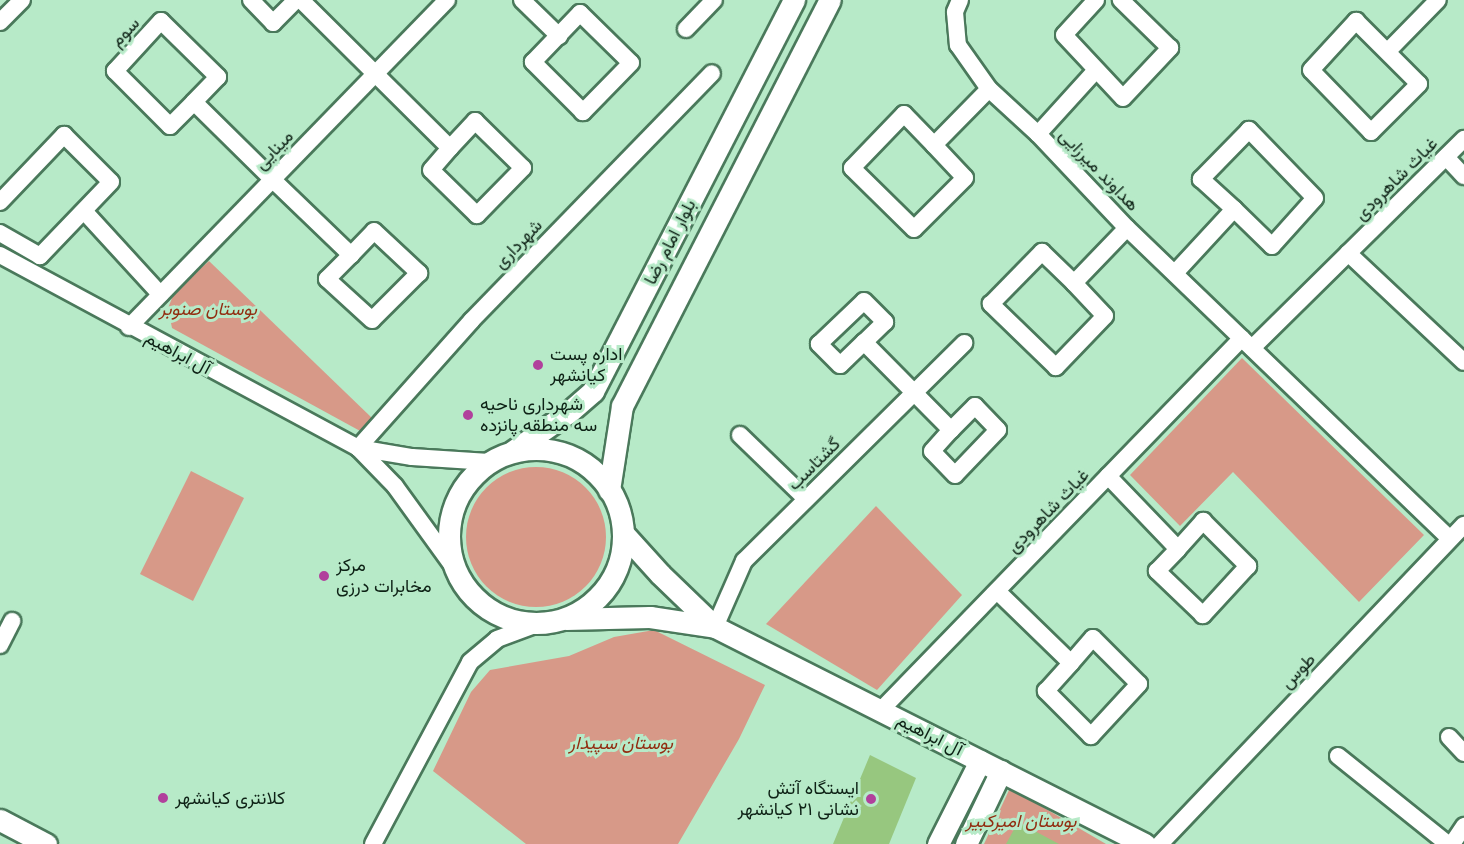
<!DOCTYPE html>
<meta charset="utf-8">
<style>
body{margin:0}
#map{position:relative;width:1464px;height:844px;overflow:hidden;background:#b7eac8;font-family:Lora,Vazirmatn,serif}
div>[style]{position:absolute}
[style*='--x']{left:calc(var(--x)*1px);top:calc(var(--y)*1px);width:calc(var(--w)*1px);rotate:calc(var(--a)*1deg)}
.green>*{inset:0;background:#d79988}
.round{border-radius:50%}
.building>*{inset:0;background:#97c77f}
.roads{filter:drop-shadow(2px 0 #4a795b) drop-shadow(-2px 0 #4a795b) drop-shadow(0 2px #4a795b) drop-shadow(0 -2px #4a795b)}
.minor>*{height:16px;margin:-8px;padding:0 8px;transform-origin:8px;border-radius:8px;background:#fff}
.major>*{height:21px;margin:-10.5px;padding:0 10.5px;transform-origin:10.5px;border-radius:10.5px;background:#fff}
.major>.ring{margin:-10.5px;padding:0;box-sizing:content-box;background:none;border:21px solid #fff;border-radius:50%}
.dots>*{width:16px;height:16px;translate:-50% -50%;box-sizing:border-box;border:3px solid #b7eac8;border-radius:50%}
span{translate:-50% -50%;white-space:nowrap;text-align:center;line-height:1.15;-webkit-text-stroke:6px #b7eac8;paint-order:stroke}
.street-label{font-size:18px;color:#0e2216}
.park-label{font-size:18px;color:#922d11;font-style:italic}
.poi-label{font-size:18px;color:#0e2216}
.left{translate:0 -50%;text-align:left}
.right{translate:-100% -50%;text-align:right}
</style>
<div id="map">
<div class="green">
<div style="clip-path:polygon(209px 261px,372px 418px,362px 432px,172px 328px,168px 308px,175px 291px)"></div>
<div style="clip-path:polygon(1242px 358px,1424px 535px,1359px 602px,1233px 472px,1180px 526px,1130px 475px)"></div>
<div class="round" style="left:466px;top:467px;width:140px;height:140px"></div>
<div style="clip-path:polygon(191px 471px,244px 498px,193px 601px,140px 574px)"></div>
<div style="clip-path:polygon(876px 506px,962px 595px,877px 690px,766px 624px)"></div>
<div style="clip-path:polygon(654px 630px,765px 685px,739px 739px,678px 844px,526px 844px,433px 771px,471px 692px,490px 670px,569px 656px,614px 637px)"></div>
<div style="clip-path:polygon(1010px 788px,1106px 844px,984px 844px)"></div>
</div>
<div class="building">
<div style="clip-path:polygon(870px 755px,916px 778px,889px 844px,833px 844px)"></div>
<div style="clip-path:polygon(1018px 822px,1059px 844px,1006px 844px)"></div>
</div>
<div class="roads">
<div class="minor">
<div style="--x:251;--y:0;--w:32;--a:46"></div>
<div style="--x:273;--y:23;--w:33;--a:-45"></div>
<div style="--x:301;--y:0;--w:210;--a:44.8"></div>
<div style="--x:450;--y:148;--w:37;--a:-47"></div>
<div style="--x:475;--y:121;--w:67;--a:44.4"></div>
<div style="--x:523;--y:168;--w:66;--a:134.4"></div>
<div style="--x:477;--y:215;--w:64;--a:-135.6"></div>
<div style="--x:431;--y:170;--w:29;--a:-49"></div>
<div style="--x:522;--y:0;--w:52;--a:44.2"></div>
<div style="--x:960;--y:0;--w:13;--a:113"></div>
<div style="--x:955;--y:12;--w:33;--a:85"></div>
<div style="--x:958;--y:45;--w:54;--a:54.8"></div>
<div style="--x:989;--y:89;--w:67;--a:42.6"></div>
<div style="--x:1038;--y:134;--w:129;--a:46.6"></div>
<div style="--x:1127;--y:228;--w:448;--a:43.9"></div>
<div style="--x:1096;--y:0;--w:47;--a:132.4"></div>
<div style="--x:1064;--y:35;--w:86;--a:46.9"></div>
<div style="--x:1123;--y:98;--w:69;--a:-46.8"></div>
<div style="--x:1170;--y:48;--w:69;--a:-135.6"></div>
<div style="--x:580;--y:13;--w:71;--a:44.4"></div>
<div style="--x:631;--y:63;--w:69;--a:134.4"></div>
<div style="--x:583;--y:112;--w:71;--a:-135"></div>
<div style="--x:533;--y:62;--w:68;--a:-46.2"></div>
<div style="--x:1356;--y:21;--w:89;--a:45"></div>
<div style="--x:1419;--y:84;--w:68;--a:135"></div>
<div style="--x:1371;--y:132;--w:86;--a:-134.1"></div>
<div style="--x:1311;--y:70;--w:67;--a:-47.4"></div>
<div style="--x:0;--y:22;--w:31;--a:-45"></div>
<div style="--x:686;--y:29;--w:40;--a:-46"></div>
<div style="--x:1388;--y:51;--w:71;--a:-45.6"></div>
<div style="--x:194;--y:102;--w:34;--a:135"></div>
<div style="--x:170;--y:126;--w:78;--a:-135"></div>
<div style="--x:115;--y:71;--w:68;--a:-47.4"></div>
<div style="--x:161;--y:21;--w:80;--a:44.5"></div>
<div style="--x:218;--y:77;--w:35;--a:134"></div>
<div style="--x:194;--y:102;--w:110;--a:44.6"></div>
<div style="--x:272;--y:179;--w:110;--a:43.9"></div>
<div style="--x:351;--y:255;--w:33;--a:-46"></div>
<div style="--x:374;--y:231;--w:62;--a:43"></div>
<div style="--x:419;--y:273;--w:66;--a:135"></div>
<div style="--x:372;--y:320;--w:61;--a:-137.7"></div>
<div style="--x:327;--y:279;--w:34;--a:-45"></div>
<div style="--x:1038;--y:134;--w:86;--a:-47.8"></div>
<div style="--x:934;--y:145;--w:45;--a:46.8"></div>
<div style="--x:965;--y:178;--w:72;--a:135"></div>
<div style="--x:914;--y:229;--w:87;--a:-135.5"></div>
<div style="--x:852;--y:168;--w:75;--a:-46.1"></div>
<div style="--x:904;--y:114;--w:43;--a:45.9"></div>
<div style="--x:934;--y:145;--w:78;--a:-45.5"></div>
<div style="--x:1446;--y:157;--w:26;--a:47"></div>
<div style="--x:0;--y:202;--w:93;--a:-46.3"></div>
<div style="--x:64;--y:135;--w:66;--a:45"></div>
<div style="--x:111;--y:182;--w:103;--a:133.8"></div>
<div style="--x:40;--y:256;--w:46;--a:-150.1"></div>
<div style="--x:84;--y:211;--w:113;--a:47.5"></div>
<div style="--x:1348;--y:253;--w:159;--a:43.2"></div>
<div style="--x:0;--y:255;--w:407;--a:28.3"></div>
<div style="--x:358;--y:448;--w:171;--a:-48.3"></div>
<div style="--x:472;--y:320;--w:344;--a:-45.8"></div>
<div style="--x:1175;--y:273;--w:87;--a:-47.3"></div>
<div style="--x:1234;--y:209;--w:53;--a:44.2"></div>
<div style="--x:1272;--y:246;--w:64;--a:-48.1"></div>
<div style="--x:1315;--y:198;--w:95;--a:-134.1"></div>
<div style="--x:1249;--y:130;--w:69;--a:134.4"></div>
<div style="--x:1201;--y:179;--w:45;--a:42.3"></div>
<div style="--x:1074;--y:283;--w:45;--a:46.8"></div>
<div style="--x:1105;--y:316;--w:71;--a:133.9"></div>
<div style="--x:1056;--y:367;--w:91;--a:-135.9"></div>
<div style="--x:991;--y:304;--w:73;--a:-45.6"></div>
<div style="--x:1042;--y:252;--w:45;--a:44.1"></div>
<div style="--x:1074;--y:283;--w:76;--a:-46.1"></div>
<div style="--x:129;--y:327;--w:456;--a:-45.8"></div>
<div style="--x:864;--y:342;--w:33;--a:136"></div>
<div style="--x:840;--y:365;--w:30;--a:-135"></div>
<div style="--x:819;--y:344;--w:62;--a:-43.7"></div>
<div style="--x:864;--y:301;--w:30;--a:45"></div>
<div style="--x:885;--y:322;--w:29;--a:136"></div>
<div style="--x:864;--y:342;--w:124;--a:45.3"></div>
<div style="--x:951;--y:430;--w:34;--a:-45"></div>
<div style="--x:975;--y:406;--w:33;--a:46"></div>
<div style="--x:998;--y:430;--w:62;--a:133.7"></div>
<div style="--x:955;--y:475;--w:33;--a:-134"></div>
<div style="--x:932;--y:451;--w:28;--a:-48"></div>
<div style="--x:1252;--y:348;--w:298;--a:-44.6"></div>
<div style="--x:740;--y:435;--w:92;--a:44.1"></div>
<div style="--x:1108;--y:476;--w:101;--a:46.2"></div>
<div style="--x:1178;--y:549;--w:38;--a:-48"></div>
<div style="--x:1203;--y:521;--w:64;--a:45"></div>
<div style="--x:1248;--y:566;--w:67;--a:132.6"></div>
<div style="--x:1203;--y:615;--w:64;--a:-136.3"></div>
<div style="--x:1157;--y:571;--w:30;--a:-46"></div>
<div style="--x:455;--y:569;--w:102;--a:-125.9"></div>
<div style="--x:395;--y:486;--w:53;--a:-134.2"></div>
<div style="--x:358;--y:448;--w:55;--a:9.5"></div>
<div style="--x:412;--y:457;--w:77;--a:3.7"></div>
<div style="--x:997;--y:591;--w:103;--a:44.2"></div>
<div style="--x:1071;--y:663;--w:33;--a:-49"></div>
<div style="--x:1093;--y:638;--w:65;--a:45"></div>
<div style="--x:1139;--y:684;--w:71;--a:132.7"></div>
<div style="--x:1091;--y:736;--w:64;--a:-135"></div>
<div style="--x:1046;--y:691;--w:38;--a:-48"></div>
<div style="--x:715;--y:627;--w:72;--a:-66.3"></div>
<div style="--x:744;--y:561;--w:310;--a:-44.7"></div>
<div style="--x:0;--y:645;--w:27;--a:-63"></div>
<div style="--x:881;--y:710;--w:518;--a:-45.86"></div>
<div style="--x:1449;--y:737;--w:22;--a:47"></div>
<div style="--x:1338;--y:756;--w:141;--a:38.7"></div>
<div style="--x:373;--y:844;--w:206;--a:-61.9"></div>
<div style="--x:470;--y:662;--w:35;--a:-40"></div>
<div style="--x:497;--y:639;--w:46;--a:-20.4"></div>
<div style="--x:1160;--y:844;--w:441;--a:-46.4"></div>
<div style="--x:1452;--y:844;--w:22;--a:-56"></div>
</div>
<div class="major">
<div class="ring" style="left:449px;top:449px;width:153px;height:153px"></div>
<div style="--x:513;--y:451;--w:68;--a:-34.9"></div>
<div style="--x:569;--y:412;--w:32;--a:-41"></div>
<div style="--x:593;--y:391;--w:440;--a:-62.8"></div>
<div style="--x:609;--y:490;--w:85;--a:-81.2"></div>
<div style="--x:622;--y:406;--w:456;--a:-62.9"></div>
<div style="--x:566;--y:619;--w:84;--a:-1.4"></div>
<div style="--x:650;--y:617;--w:66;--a:8.7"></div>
<div style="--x:715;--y:627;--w:76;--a:-136.1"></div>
<div style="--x:660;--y:574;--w:55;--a:-132.1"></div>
<div style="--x:715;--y:627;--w:481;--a:26.8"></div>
<div style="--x:0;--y:820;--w:52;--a:27.6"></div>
<div style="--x:938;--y:844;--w:93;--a:-63.2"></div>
<div style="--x:966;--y:844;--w:81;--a:-64.4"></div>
</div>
</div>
<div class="dots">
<div style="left:538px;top:365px;background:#b1409c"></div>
<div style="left:468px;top:415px;background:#b1409c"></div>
<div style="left:324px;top:576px;background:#b1409c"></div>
<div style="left:163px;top:798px;background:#b1409c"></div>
<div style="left:871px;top:799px;background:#b1409c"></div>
</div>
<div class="street-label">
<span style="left:125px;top:32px;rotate:-47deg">سوم</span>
<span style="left:274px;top:150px;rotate:-46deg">مینایی</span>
<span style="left:1099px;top:170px;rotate:46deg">هداوند میرزایی</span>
<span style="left:1396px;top:179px;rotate:-45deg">غیاث شاهرودی</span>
<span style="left:670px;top:242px;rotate:-63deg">بلوار امام رضا</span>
<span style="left:518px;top:244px;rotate:-46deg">شهرداری</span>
<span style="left:178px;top:353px;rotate:28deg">آل ابراهیم</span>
<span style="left:814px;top:464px;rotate:-45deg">گشتاسب</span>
<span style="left:1048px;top:511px;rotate:-46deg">غیاث شاهرودی</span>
<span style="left:1298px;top:671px;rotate:-46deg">طوس</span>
<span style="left:930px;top:735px;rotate:27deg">آل ابراهیم</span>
</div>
<div class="park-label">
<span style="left:208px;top:309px">بوستان صنوبر</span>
<span style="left:621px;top:743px">بوستان سپیدار</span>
<span style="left:1021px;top:821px">بوستان امیرکبیر</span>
</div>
<div class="poi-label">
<span class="left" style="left:550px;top:365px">اداره پست<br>کیانشهر</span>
<span class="left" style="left:480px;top:415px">شهرداری ناحیه<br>سه منطقه پانزده</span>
<span class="left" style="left:336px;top:576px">مرکز<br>مخابرات درزی</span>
<span class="right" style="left:859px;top:799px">ایستگاه آتش<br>نشانی ۲۱ کیانشهر</span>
<span class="left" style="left:175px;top:798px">کلانتری کیانشهر</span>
</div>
</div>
